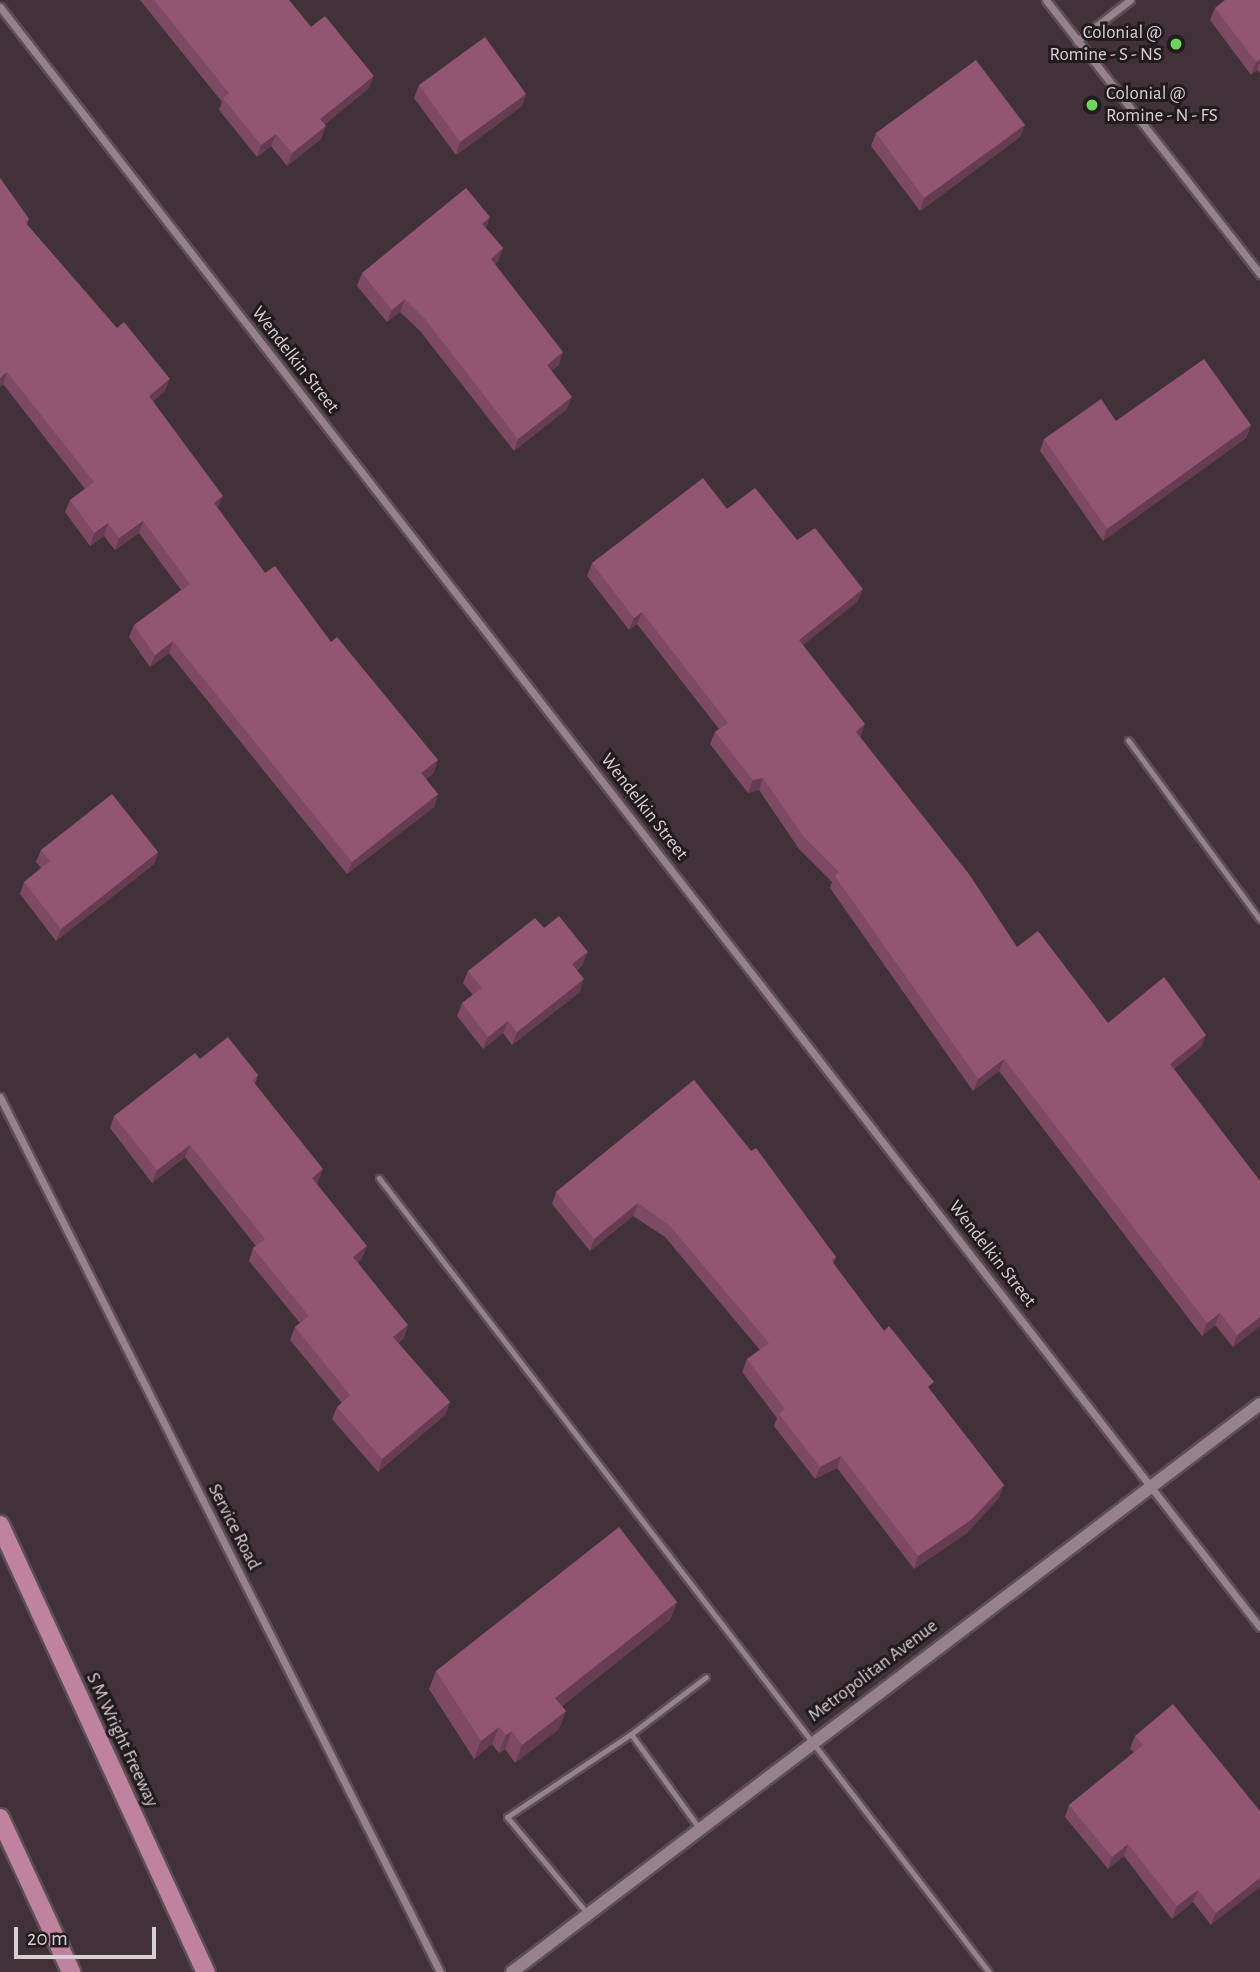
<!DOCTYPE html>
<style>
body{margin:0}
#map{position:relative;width:1260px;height:1972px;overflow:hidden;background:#413138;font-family:"Alegreya Sans",sans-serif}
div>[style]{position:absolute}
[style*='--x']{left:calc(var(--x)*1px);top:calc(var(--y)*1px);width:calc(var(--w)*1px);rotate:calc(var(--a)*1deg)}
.roads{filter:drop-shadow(2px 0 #5c4f55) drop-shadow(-2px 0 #5c4f55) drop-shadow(0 2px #5c4f55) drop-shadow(0 -2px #5c4f55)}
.service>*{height:5px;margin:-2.5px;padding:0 2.5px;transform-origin:2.5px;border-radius:2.5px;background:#95828a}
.minor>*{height:7px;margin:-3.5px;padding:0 3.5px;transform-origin:3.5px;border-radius:3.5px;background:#95828a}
.tertiary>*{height:12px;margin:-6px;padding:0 6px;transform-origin:6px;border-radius:6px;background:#95828a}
.primary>*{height:18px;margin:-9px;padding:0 9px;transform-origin:9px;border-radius:9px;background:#c0839f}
.wall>*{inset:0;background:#7e4962}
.shaded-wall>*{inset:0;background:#663c50}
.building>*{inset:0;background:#925572}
.dots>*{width:19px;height:19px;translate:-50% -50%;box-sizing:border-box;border:4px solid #221b1e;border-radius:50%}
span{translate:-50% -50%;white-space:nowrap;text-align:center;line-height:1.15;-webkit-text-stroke:6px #221b1e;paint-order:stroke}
.poi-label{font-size:19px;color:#d9cfd3}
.right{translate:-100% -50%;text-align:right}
.left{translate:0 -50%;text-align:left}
.street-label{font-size:19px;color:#d9cfd3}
.scale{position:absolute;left:14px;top:1927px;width:142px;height:32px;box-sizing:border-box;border:4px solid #d9cfd3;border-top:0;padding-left:9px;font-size:21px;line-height:24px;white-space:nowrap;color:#d9cfd3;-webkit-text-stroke:5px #221b1e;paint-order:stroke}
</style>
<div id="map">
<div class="roads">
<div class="service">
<div style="--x:1128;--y:740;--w:223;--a:53.7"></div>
<div style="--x:379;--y:1178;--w:1001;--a:52.47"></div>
<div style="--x:699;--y:1828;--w:116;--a:-125.9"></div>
<div style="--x:631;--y:1734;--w:94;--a:-37.2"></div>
<div style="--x:587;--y:1913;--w:125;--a:-129.8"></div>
<div style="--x:507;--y:1817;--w:149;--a:-33.8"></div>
</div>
<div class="minor">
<div style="--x:1046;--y:0;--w:348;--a:52"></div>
<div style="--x:0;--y:7;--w:2052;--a:52.13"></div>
<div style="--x:1077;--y:41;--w:67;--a:-37.7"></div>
<div style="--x:0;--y:1097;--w:979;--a:63.3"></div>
</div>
<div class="tertiary">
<div style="--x:512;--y:1972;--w:939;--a:-37.21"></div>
</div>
<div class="primary">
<div style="--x:0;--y:1525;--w:492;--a:65.3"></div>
<div style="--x:0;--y:1818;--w:170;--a:65.2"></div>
</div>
</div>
<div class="wall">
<div style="clip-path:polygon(140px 0,289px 0,311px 27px,369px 88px,324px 125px,326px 126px,321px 139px,287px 166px,271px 146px,257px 157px,219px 110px,222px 102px)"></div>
<div style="clip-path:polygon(1260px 0,1260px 73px,1257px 70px,1251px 75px,1210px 20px,1215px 8px)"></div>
<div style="clip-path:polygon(419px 85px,526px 94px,522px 106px,456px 155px,414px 98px)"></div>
<div style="clip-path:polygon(876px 133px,1020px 137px,920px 211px,871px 146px)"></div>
<div style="clip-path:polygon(0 178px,29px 219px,27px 225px,165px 391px,153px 401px,218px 508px,265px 573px,331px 642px,434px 773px,426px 779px,438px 794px,434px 807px,347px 874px,169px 653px,150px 667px,129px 637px,134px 625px,181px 590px,139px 533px,115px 550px,104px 536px,90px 546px,65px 512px,70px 500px,85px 489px,3px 384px,0 387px)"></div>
<div style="clip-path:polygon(490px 217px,486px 228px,503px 248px,498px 261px,495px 264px,559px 365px,551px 371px,567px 409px,514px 451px,420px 331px,400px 312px,387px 322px,357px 286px,362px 273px)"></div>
<div style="clip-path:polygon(1116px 421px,1251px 425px,1246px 438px,1103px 541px,1040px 451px,1044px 439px)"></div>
<div style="clip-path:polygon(727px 509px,797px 540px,858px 601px,803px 645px,860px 737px,1017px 947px,1108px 1023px,1206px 1035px,1201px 1047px,1174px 1069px,1260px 1181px,1260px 1326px,1233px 1347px,1215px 1325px,1202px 1336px,999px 1071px,973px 1091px,830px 888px,832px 882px,799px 849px,759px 790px,748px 793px,710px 744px,715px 732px,719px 729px,637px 624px,629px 630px,587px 576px,592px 563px)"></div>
<div style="clip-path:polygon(41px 850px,158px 852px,154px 864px,56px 941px,20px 894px,24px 882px,41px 868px,36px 862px)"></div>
<div style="clip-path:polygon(544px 928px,583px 964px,577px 970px,580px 992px,512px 1045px,503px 1033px,483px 1049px,457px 1016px,462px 1003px,473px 995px,463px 983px,468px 971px)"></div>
<div style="clip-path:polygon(200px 1059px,258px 1075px,255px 1084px,318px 1182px,316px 1184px,362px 1259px,358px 1262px,404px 1338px,398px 1343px,450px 1402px,445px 1415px,378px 1472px,332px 1419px,337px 1407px,342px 1403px,290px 1340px,295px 1327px,300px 1323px,249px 1261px,253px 1248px,256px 1246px,185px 1157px,152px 1183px,110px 1128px,114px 1116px)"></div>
<div style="clip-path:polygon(694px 1080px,836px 1257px,833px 1264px,884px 1331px,1004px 1485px,999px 1498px,967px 1533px,914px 1569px,837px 1468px,815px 1479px,774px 1426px,777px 1418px,742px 1372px,747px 1359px,760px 1350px,665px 1237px,633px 1216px,590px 1251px,552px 1204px,556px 1192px)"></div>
<div style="clip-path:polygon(677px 1602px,670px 1620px,562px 1706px,566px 1711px,559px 1729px,515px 1763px,505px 1749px,499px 1753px,492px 1744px,474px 1759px,429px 1689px,436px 1671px)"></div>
<div style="clip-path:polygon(1135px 1736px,1260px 1811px,1211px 1925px,1193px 1902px,1172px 1919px,1124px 1856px,1108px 1869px,1065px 1817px,1069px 1805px,1134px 1752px,1130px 1749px)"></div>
</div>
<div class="shaded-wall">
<div style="clip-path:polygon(1260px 59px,1257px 70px,1251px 75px,1256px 62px)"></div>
<div style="clip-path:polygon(374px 76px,369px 88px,316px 132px,320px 119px)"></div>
<div style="clip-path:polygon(526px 94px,522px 106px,456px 155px,460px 142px)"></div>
<div style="clip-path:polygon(1025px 125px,1020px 137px,920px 211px,924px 198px)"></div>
<div style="clip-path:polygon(326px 126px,321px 139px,287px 166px,292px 153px)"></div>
<div style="clip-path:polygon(276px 134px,271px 146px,257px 157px,261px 145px)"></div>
<div style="clip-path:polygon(490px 217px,485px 230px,482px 224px)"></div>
<div style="clip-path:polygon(503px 248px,498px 261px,487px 271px,491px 259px)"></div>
<div style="clip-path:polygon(405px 299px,400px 312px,387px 322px,392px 310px)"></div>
<div style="clip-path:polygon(563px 352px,559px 365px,542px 378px,547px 365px)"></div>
<div style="clip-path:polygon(7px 372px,3px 384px,0 387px,0 378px)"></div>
<div style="clip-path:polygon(170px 379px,165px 391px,144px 408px,149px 396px)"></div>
<div style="clip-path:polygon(572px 397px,567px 409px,514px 451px,518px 439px)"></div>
<div style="clip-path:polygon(1251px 425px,1246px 438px,1103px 541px,1107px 529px)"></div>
<div style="clip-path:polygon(223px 496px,218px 508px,214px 503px)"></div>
<div style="clip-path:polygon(143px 521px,139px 533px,115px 550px,119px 538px)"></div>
<div style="clip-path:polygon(108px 523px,104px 536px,90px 546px,94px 533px)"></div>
<div style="clip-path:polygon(863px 589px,858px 601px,795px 652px,799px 640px)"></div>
<div style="clip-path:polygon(642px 612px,637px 624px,629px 630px,634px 618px)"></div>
<div style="clip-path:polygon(173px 641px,169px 653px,150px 667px,155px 655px)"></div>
<div style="clip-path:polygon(865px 724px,861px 737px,852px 745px,856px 732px)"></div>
<div style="clip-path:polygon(438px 760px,434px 773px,417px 786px,421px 773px)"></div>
<div style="clip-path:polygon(763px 778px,759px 790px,748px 793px,753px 780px)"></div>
<div style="clip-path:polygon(438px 794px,434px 807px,347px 874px,352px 862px)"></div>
<div style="clip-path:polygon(158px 852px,154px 864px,56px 941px,61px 929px)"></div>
<div style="clip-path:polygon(588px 952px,583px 964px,568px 977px,572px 964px)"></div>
<div style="clip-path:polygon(584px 979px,580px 992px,512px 1045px,517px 1032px)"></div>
<div style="clip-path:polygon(508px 1021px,503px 1033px,483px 1049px,488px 1037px)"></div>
<div style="clip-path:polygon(1206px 1035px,1201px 1047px,1165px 1076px,1170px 1064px)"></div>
<div style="clip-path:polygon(1004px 1059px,999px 1071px,973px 1091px,978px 1079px)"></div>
<div style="clip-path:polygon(190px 1145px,185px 1157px,152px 1183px,157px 1170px)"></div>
<div style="clip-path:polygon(323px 1169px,318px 1182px,307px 1191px,312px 1178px)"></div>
<div style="clip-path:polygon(638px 1203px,633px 1216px,590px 1251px,594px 1239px)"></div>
<div style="clip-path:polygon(367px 1246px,362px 1259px,349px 1269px,353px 1257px)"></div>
<div style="clip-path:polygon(1220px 1313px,1215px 1325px,1202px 1336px,1207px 1323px)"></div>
<div style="clip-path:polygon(1260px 1317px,1260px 1326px,1233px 1347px,1237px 1335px)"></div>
<div style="clip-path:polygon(408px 1325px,404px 1338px,388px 1350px,393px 1337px)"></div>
<div style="clip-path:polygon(450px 1402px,445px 1415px,378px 1472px,382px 1459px)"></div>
<div style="clip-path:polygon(841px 1456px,837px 1468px,815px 1479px,820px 1467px)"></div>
<div style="clip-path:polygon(1004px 1485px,999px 1498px,967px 1533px,914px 1569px,918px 1556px)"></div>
<div style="clip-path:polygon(677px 1602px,670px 1620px,549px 1716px,555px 1698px)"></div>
<div style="clip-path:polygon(566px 1711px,559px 1729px,515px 1763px,522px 1745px)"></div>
<div style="clip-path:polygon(499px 1727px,492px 1744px,474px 1759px,481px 1741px)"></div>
<div style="clip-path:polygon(512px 1731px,505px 1749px,499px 1753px,506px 1735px)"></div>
<div style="clip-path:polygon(1128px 1844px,1124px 1856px,1108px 1869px,1112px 1857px)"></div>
<div style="clip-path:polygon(1260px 1878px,1260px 1887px,1211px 1925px,1216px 1913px)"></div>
<div style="clip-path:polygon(1198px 1890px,1193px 1902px,1172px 1919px,1177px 1906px)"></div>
</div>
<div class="building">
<div style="clip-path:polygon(154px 0,289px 0,311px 27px,325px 16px,374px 76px,320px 119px,326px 126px,292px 153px,276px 134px,261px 145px,223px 98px,229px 93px)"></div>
<div style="clip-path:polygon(1225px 0,1260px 0,1260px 59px,1256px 62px,1215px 8px)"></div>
<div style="clip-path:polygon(485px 37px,526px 94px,460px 142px,419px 85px)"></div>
<div style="clip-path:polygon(976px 60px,1025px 125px,924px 198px,876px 133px)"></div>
<div style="clip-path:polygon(0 178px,29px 219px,25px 222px,117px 328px,124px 322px,170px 379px,149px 396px,223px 496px,214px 503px,265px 573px,275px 566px,331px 642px,337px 637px,438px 760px,421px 773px,438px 794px,352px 862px,173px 641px,155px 655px,134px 625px,190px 584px,143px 521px,119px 538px,108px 523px,94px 533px,70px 500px,94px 482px,7px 372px,0 378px)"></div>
<div style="clip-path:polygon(466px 188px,490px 217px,482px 224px,503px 248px,491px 259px,563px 352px,547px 365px,572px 397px,518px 439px,425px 319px,405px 299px,392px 310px,362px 273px)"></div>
<div style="clip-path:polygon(1204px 359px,1251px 425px,1107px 529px,1044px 439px,1101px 399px,1116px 421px)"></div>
<div style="clip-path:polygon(703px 478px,727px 509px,755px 488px,797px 540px,815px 528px,863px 589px,799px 640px,865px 724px,856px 732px,969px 874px,1017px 947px,1038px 931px,1108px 1023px,1164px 977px,1206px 1035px,1170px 1064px,1260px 1181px,1260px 1317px,1237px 1335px,1220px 1313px,1207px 1323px,1004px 1059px,978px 1079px,835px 876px,839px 872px,804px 837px,763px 778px,753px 780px,715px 732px,728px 723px,642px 612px,634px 618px,592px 563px)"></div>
<div style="clip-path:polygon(112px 794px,158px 852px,61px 929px,24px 882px,50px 861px,41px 850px)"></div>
<div style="clip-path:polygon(559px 916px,588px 952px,572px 964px,584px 979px,517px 1032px,508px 1021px,488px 1037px,462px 1003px,482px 988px,468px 971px,535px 918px,544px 928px)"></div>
<div style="clip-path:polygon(228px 1037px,258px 1075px,252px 1080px,323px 1169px,312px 1178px,367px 1246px,353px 1257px,408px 1325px,393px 1337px,450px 1402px,382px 1459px,337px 1407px,350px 1395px,295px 1327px,309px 1316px,253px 1248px,265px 1239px,190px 1145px,157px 1170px,114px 1116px,195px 1053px,200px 1059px)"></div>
<div style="clip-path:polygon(694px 1080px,751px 1151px,756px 1148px,836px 1257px,831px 1260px,884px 1331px,889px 1326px,934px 1382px,928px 1387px,1004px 1485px,971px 1520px,918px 1556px,841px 1456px,820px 1467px,779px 1414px,785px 1409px,747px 1359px,769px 1343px,669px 1225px,638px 1203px,594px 1239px,556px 1192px)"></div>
<div style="clip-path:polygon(619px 1527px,677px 1602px,555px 1698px,566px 1711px,522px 1745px,512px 1731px,506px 1735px,499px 1727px,481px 1741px,436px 1671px)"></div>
<div style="clip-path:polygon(1173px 1704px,1260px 1811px,1260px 1878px,1216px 1913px,1198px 1890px,1177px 1906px,1128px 1844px,1112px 1857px,1069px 1805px,1143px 1745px,1135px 1736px)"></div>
</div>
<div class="dots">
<div style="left:1176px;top:44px;background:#70d35f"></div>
<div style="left:1092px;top:105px;background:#70d35f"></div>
</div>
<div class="poi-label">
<span class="right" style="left:1162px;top:44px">Colonial @<br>Romine - S - NS</span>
<span class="left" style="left:1106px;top:105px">Colonial @<br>Romine - N - FS</span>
</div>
<div class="street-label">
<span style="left:295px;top:360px;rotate:52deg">Wendelkin Street</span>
<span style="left:644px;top:807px;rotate:52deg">Wendelkin Street</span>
<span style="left:992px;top:1254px;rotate:52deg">Wendelkin Street</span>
<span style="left:234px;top:1527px;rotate:63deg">Service Road</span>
<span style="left:873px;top:1671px;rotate:-37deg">Metropolitan Avenue</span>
<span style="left:122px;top:1740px;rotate:65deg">S M Wright Freeway</span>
</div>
<div class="scale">20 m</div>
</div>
